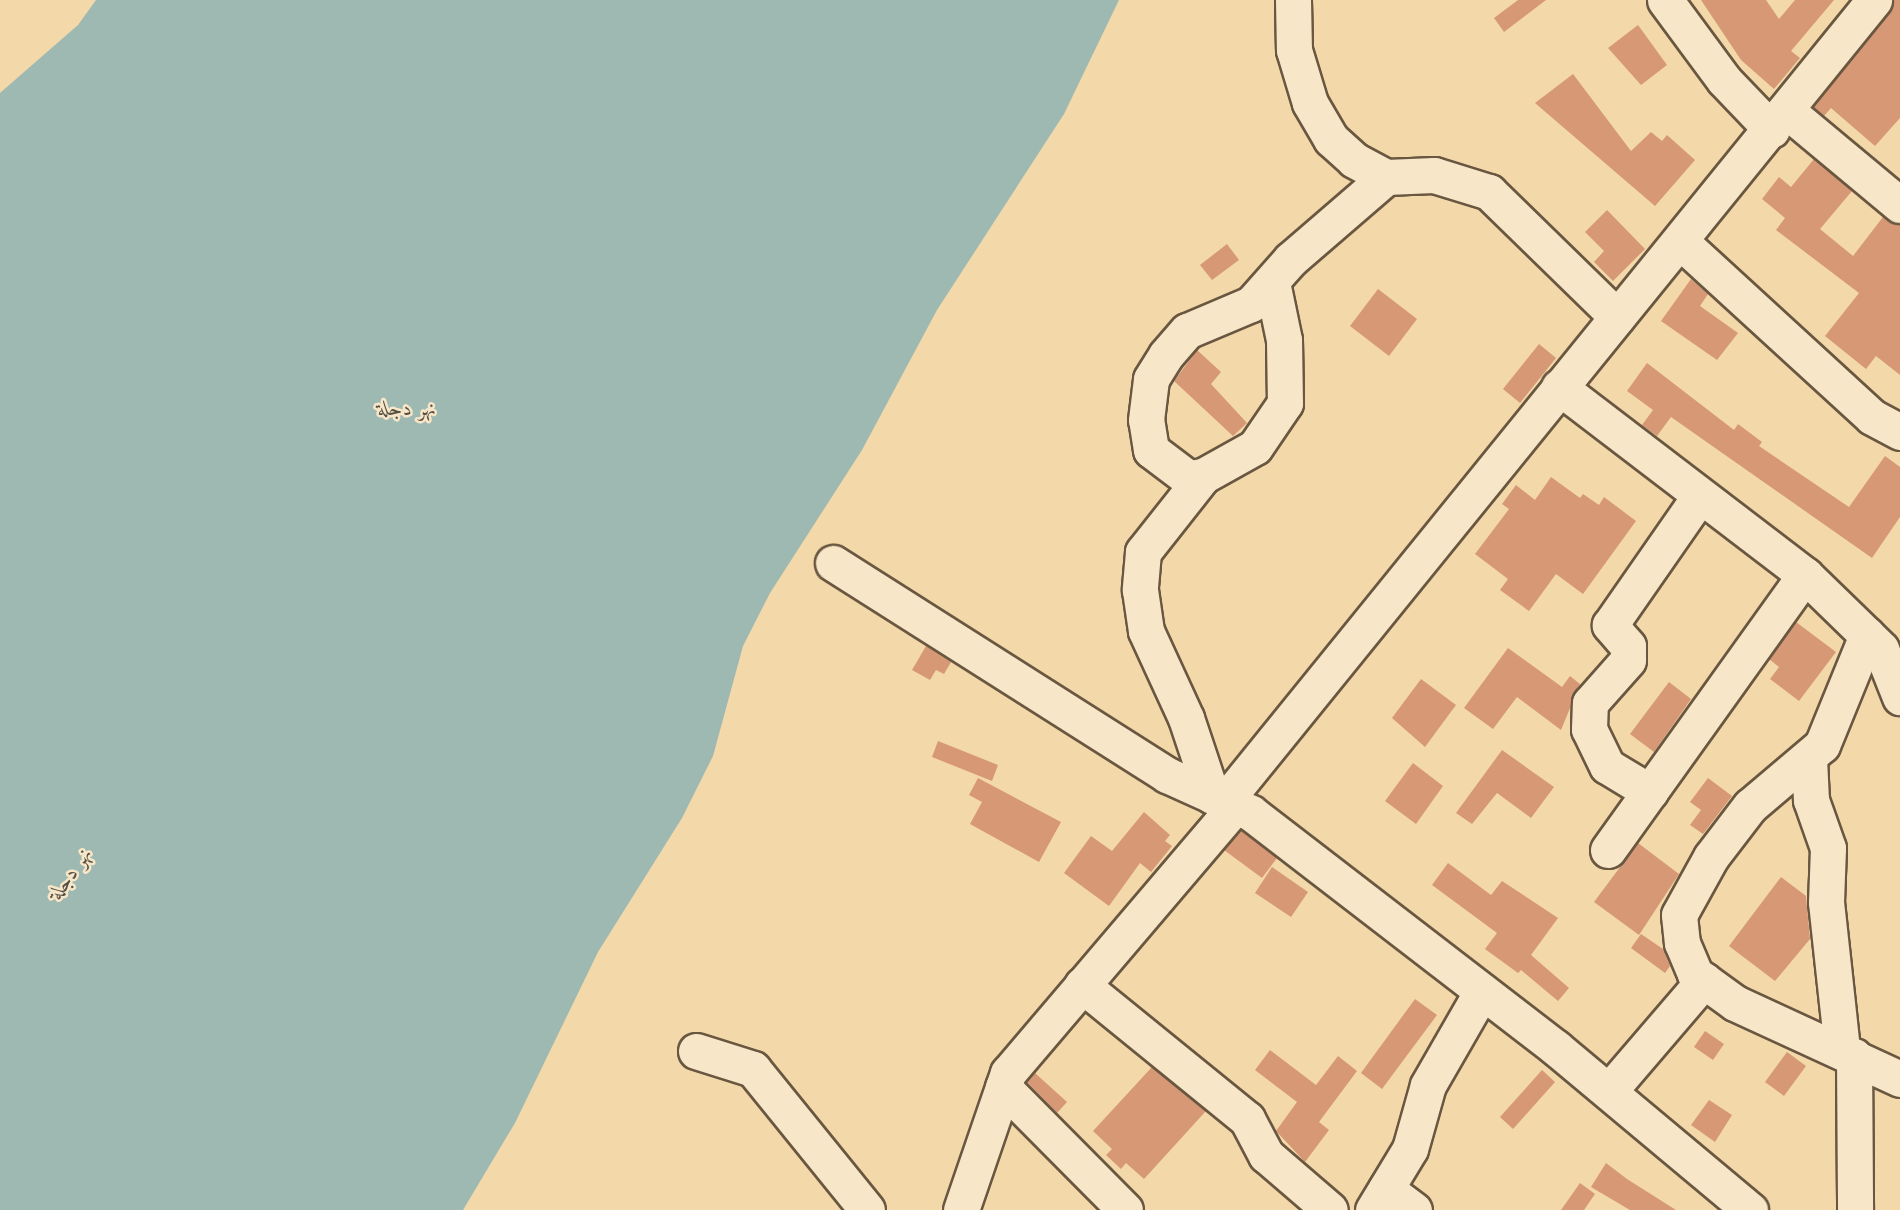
<!DOCTYPE html>
<meta charset="utf-8">
<style>
body{margin:0}
#map{position:relative;width:1900px;height:1210px;overflow:hidden;background:#f3d8a9;font-family:"Libre Caslon Text",Amiri,serif}
div>[style]{position:absolute}
[style*='--x']{left:calc(var(--x)*1px);top:calc(var(--y)*1px);width:calc(var(--w)*1px);rotate:calc(var(--a)*1deg)}
.water>*{inset:0;background:#9eb8b2}
.building>*{inset:0;background:#d79876}
.roads{filter:drop-shadow(2px 0 #6a5741) drop-shadow(-2px 0 #6a5741) drop-shadow(0 2px #6a5741) drop-shadow(0 -2px #6a5741)}
.minor>*{height:35px;margin:-17.5px;padding:0 17.5px;transform-origin:17.5px;border-radius:17.5px;background:#f7e6c7}
span{translate:-50% -50%;white-space:nowrap;text-align:center;line-height:1.15;-webkit-text-stroke:5px #f7e6c7;paint-order:stroke}
.water-label{font-size:21px;color:#554f43;font-style:italic}
</style>
<div id="map">
<div class="water">
<div style="clip-path:polygon(96px 0,1119px 0,1064px 114px,937px 310px,862px 450px,770px 593px,743px 646px,713px 756px,682px 818px,598px 952px,515px 1123px,463px 1210px,0 1210px,0 93px,78px 25px)"></div>
</div>
<div class="building">
<div style="clip-path:polygon(1518px 0,1546px 0,1504px 32px,1494px 18px)"></div>
<div style="clip-path:polygon(1701px 0,1766px 0,1779px 19px,1795px 0,1834px 0,1791px 51px,1800px 58px,1774px 89px,1741px 60px)"></div>
<div style="clip-path:polygon(1894px 0,1900px 0,1900px 118px,1875px 146px,1831px 108px,1824px 116px,1813px 107px)"></div>
<div style="clip-path:polygon(1638px 25px,1667px 65px,1641px 85px,1608px 48px)"></div>
<div style="clip-path:polygon(1573px 74px,1631px 151px,1651px 132px,1662px 141px,1667px 135px,1695px 160px,1655px 206px,1535px 103px)"></div>
<div style="clip-path:polygon(1814px 159px,1852px 191px,1820px 229px,1853px 256px,1883px 217px,1900px 225px,1900px 375px,1876px 356px,1866px 369px,1825px 336px,1859px 293px,1776px 230px,1785px 218px,1762px 199px,1779px 177px,1791px 187px)"></div>
<div style="clip-path:polygon(1607px 210px,1645px 249px,1613px 281px,1594px 262px,1604px 251px,1585px 232px)"></div>
<div style="clip-path:polygon(1227px 244px,1239px 260px,1212px 280px,1200px 265px)"></div>
<div style="clip-path:polygon(1691px 279px,1708px 294px,1700px 306px,1738px 333px,1717px 360px,1661px 321px)"></div>
<div style="clip-path:polygon(1378px 289px,1417px 319px,1389px 356px,1350px 326px)"></div>
<div style="clip-path:polygon(1539px 344px,1556px 358px,1520px 403px,1503px 389px)"></div>
<div style="clip-path:polygon(1197px 350px,1221px 372px,1211px 384px,1247px 423px,1233px 436px,1174px 381px)"></div>
<div style="clip-path:polygon(1647px 363px,1734px 430px,1738px 424px,1762px 442px,1759px 446px,1849px 507px,1885px 456px,1900px 467px,1900px 517px,1872px 558px,1671px 417px,1657px 436px,1642px 425px,1653px 410px,1627px 391px)"></div>
<div style="clip-path:polygon(1551px 477px,1580px 498px,1583px 494px,1599px 505px,1604px 497px,1636px 521px,1583px 594px,1556px 574px,1529px 611px,1500px 590px,1508px 579px,1475px 554px,1509px 509px,1502px 504px,1516px 485px,1535px 500px)"></div>
<div style="clip-path:polygon(1796px 622px,1836px 652px,1799px 701px,1770px 679px,1779px 667px,1769px 659px)"></div>
<div style="clip-path:polygon(926px 646px,951px 662px,944px 674px,936px 670px,930px 680px,912px 670px)"></div>
<div style="clip-path:polygon(1508px 648px,1562px 687px,1570px 676px,1580px 684px,1561px 730px,1517px 697px,1493px 729px,1464px 708px)"></div>
<div style="clip-path:polygon(1421px 679px,1456px 705px,1425px 747px,1392px 718px)"></div>
<div style="clip-path:polygon(1669px 682px,1691px 699px,1654px 752px,1630px 734px)"></div>
<div style="clip-path:polygon(938px 741px,998px 765px,992px 781px,932px 757px)"></div>
<div style="clip-path:polygon(1502px 750px,1554px 787px,1531px 818px,1497px 793px,1472px 824px,1456px 813px)"></div>
<div style="clip-path:polygon(1413px 763px,1443px 786px,1416px 824px,1385px 801px)"></div>
<div style="clip-path:polygon(978px 778px,1061px 822px,1039px 862px,970px 824px,982px 802px,969px 795px)"></div>
<div style="clip-path:polygon(1708px 778px,1732px 796px,1703px 834px,1690px 825px,1701px 810px,1690px 802px)"></div>
<div style="clip-path:polygon(1144px 812px,1170px 835px,1165px 841px,1172px 846px,1151px 872px,1140px 863px,1109px 906px,1064px 873px,1091px 836px,1112px 851px)"></div>
<div style="clip-path:polygon(1241px 830px,1277px 858px,1262px 878px,1224px 850px)"></div>
<div style="clip-path:polygon(1638px 843px,1679px 874px,1639px 935px,1594px 902px)"></div>
<div style="clip-path:polygon(1448px 863px,1491px 895px,1502px 881px,1558px 918px,1531px 955px,1569px 988px,1558px 1001px,1521px 970px,1518px 973px,1485px 949px,1497px 933px,1432px 885px)"></div>
<div style="clip-path:polygon(1272px 867px,1308px 892px,1291px 917px,1255px 893px)"></div>
<div style="clip-path:polygon(1781px 877px,1806px 896px,1810px 939px,1775px 981px,1729px 946px)"></div>
<div style="clip-path:polygon(1641px 934px,1663px 949px,1670px 966px,1665px 973px,1631px 948px)"></div>
<div style="clip-path:polygon(1415px 999px,1437px 1015px,1382px 1089px,1361px 1073px)"></div>
<div style="clip-path:polygon(1705px 1031px,1724px 1044px,1713px 1060px,1694px 1047px)"></div>
<div style="clip-path:polygon(1270px 1050px,1316px 1085px,1338px 1056px,1357px 1071px,1319px 1122px,1329px 1130px,1305px 1162px,1276px 1131px,1297px 1102px,1255px 1070px)"></div>
<div style="clip-path:polygon(1787px 1052px,1806px 1066px,1784px 1096px,1765px 1082px)"></div>
<div style="clip-path:polygon(1152px 1067px,1206px 1111px,1144px 1179px,1126px 1163px,1121px 1169px,1106px 1155px,1112px 1149px,1093px 1131px)"></div>
<div style="clip-path:polygon(1542px 1070px,1555px 1082px,1513px 1129px,1500px 1117px)"></div>
<div style="clip-path:polygon(1035px 1073px,1067px 1102px,1057px 1113px,1027px 1082px)"></div>
<div style="clip-path:polygon(1709px 1100px,1732px 1115px,1715px 1142px,1691px 1125px)"></div>
<div style="clip-path:polygon(1606px 1163px,1627px 1179px,1676px 1210px,1630px 1210px,1591px 1187px)"></div>
<div style="clip-path:polygon(1580px 1183px,1595px 1194px,1584px 1210px,1561px 1210px)"></div>
</div>
<div class="roads">
<div class="minor">
<div style="--x:1293;--y:0;--w:50;--a:88.9"></div>
<div style="--x:1294;--y:50;--w:55;--a:73.2"></div>
<div style="--x:1310;--y:103;--w:42;--a:59.7"></div>
<div style="--x:1331;--y:139;--w:31;--a:42"></div>
<div style="--x:1354;--y:160;--w:36;--a:28"></div>
<div style="--x:1386;--y:177;--w:48;--a:-2.4"></div>
<div style="--x:1434;--y:175;--w:58;--a:17.2"></div>
<div style="--x:1489;--y:192;--w:179;--a:44.3"></div>
<div style="--x:1665;--y:0;--w:99;--a:53.6"></div>
<div style="--x:1724;--y:80;--w:69;--a:46.2"></div>
<div style="--x:1787;--y:111;--w:147;--a:39.8"></div>
<div style="--x:1680;--y:241;--w:260;--a:42.5"></div>
<div style="--x:1872;--y:417;--w:32;--a:28"></div>
<div style="--x:1272;--y:282;--w:59;--a:78.3"></div>
<div style="--x:1284;--y:340;--w:63;--a:89.1"></div>
<div style="--x:1285;--y:403;--w:53;--a:124.3"></div>
<div style="--x:1255;--y:447;--w:60;--a:150.9"></div>
<div style="--x:1203;--y:476;--w:15;--a:172"></div>
<div style="--x:1188;--y:478;--w:46;--a:-142.9"></div>
<div style="--x:1151;--y:450;--w:30;--a:-99"></div>
<div style="--x:1146;--y:420;--w:41;--a:-83"></div>
<div style="--x:1151;--y:379;--w:28;--a:-58"></div>
<div style="--x:1166;--y:355;--w:32;--a:-49"></div>
<div style="--x:1187;--y:331;--w:69;--a:-22.9"></div>
<div style="--x:1251;--y:304;--w:60;--a:-48.4"></div>
<div style="--x:1291;--y:259;--w:125;--a:-40.8"></div>
<div style="--x:1559;--y:387;--w:310;--a:37.4"></div>
<div style="--x:1805;--y:575;--w:106;--a:44.2"></div>
<div style="--x:1881;--y:649;--w:52;--a:68.4"></div>
<div style="--x:1203;--y:476;--w:97;--a:128.3"></div>
<div style="--x:1143;--y:552;--w:38;--a:95"></div>
<div style="--x:1140;--y:590;--w:41;--a:81.7"></div>
<div style="--x:1146;--y:631;--w:96;--a:65.3"></div>
<div style="--x:1186;--y:718;--w:82;--a:71.6"></div>
<div style="--x:833;--y:563;--w:396;--a:32.4"></div>
<div style="--x:1167;--y:775;--w:92;--a:24.3"></div>
<div style="--x:1251;--y:813;--w:385;--a:37.6"></div>
<div style="--x:1556;--y:1048;--w:253;--a:39.9"></div>
<div style="--x:1867;--y:635;--w:119;--a:112.2"></div>
<div style="--x:1822;--y:745;--w:94;--a:139.7"></div>
<div style="--x:1750;--y:806;--w:64;--a:127.4"></div>
<div style="--x:1711;--y:857;--w:66;--a:118.9"></div>
<div style="--x:1679;--y:915;--w:28;--a:84"></div>
<div style="--x:1682;--y:943;--w:34;--a:67"></div>
<div style="--x:1695;--y:974;--w:49;--a:35.9"></div>
<div style="--x:1735;--y:1003;--w:182;--a:24.7"></div>
<div style="--x:1809;--y:758;--w:42;--a:87.3"></div>
<div style="--x:1811;--y:800;--w:51;--a:70.5"></div>
<div style="--x:1828;--y:848;--w:54;--a:92.1"></div>
<div style="--x:1826;--y:902;--w:149;--a:83.8"></div>
<div style="--x:1650;--y:792;--w:50;--a:-148.8"></div>
<div style="--x:1607;--y:766;--w:41;--a:-115.9"></div>
<div style="--x:1589;--y:729;--w:26;--a:-88"></div>
<div style="--x:1590;--y:703;--w:57;--a:-48.5"></div>
<div style="--x:1628;--y:660;--w:14;--a:-90"></div>
<div style="--x:1628;--y:646;--w:28;--a:-131"></div>
<div style="--x:1610;--y:625;--w:156;--a:-55.2"></div>
<div style="--x:1225;--y:801;--w:1031;--a:-50.98"></div>
<div style="--x:1608;--y:850;--w:338;--a:-54.4"></div>
<div style="--x:1082;--y:985;--w:213;--a:39.1"></div>
<div style="--x:1247;--y:1119;--w:41;--a:62.2"></div>
<div style="--x:1266;--y:1155;--w:84;--a:40.7"></div>
<div style="--x:696;--y:1051;--w:60;--a:17.5"></div>
<div style="--x:753;--y:1069;--w:181;--a:51"></div>
<div style="--x:1854;--y:1056;--w:154;--a:89.6"></div>
<div style="--x:1003;--y:1087;--w:173;--a:45.2"></div>
<div style="--x:1609;--y:1091;--w:146;--a:-49.4"></div>
<div style="--x:1386;--y:1189;--w:35;--a:37"></div>
<div style="--x:961;--y:1210;--w:145;--a:-71.1"></div>
<div style="--x:1008;--y:1073;--w:350;--a:-49.6"></div>
<div style="--x:1373;--y:1210;--w:71;--a:-58.8"></div>
<div style="--x:1410;--y:1149;--w:66;--a:-74.3"></div>
<div style="--x:1428;--y:1085;--w:108;--a:-60.1"></div>
</div>
</div>
<div class="water-label">
<span style="left:407px;top:408px">نهر دجلة</span>
<span style="left:70px;top:873px;rotate:-55deg">نهر دجلة</span>
</div>
</div>
